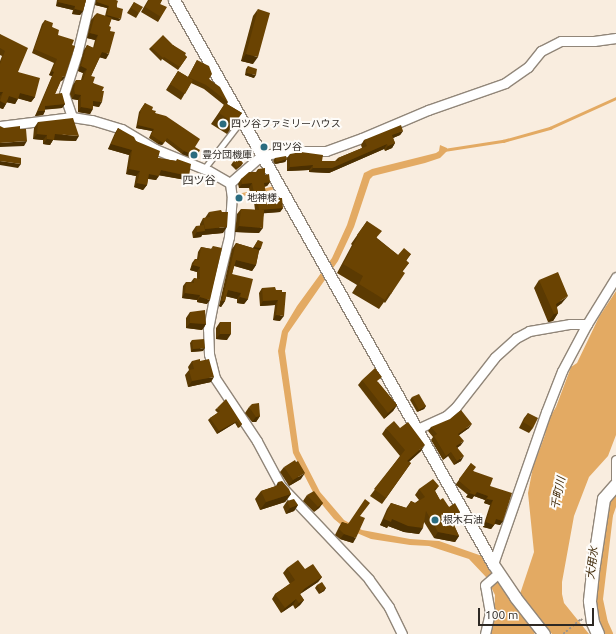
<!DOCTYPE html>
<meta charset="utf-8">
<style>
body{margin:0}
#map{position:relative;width:616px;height:634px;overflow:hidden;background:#f9eddf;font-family:Ubuntu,"Noto Sans JP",sans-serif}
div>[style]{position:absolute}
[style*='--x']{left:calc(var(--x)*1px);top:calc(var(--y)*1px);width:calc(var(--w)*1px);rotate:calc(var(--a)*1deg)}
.water>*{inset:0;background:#e3aa63}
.stream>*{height:2.5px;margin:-1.25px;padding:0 1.25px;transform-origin:1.25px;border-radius:1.25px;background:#e3aa63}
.canal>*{height:8px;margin:-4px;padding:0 4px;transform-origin:4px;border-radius:4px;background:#e3aa63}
.path>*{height:1.5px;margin-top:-0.75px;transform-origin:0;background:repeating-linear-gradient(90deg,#9d948a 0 2px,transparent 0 4px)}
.roads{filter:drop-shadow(1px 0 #918679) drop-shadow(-1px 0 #918679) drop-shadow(0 1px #918679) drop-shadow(0 -1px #918679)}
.service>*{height:4.5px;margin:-2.25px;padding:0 2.25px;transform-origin:2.25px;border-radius:2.25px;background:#fff}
.minor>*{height:9px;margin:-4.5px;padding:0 4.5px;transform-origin:4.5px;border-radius:4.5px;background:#fff}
.tertiary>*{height:11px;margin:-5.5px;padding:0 5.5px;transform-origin:5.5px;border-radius:5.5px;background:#fff}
.secondary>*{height:12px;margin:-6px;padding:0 6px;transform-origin:6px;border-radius:6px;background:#fff}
.wall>*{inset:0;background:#5b3a02}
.shaded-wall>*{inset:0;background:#4a2f01}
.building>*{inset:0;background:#6a4302}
.dots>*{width:11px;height:11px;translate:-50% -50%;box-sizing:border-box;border:2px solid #fefcf9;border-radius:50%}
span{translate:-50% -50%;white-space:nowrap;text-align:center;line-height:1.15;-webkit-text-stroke:4px #fefcf9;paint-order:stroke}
.poi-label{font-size:10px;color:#2e2924}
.left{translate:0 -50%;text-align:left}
.neighbourhood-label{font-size:11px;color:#2e2924}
.water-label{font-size:11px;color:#3f2807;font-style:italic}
.scale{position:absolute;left:478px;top:608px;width:116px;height:18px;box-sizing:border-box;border:2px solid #2e2924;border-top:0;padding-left:5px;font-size:12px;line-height:14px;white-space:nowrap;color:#2e2924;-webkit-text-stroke:3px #fefcf9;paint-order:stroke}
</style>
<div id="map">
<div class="water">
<div style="clip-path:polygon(440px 145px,447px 148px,447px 151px,440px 158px,425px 163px,373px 176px,370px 179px,354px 227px,338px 261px,288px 333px,285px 351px,299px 451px,320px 492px,344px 520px,362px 530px,410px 539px,439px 541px,482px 556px,513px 604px,520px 594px,534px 552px,528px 493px,533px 467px,545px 435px,547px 422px,556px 407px,571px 367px,577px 363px,599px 317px,616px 291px,616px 435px,608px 456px,589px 477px,574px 516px,562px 582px,562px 594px,564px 603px,589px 634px,552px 634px,543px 623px,534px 634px,491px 634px,494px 619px,495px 595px,486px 577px,469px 559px,429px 546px,410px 545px,371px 539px,345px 528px,334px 519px,315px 496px,293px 453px,278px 351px,282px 331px,297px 306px,332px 258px,347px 225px,364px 173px,372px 169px,436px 153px,439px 151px)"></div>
</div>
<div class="stream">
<div style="--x:444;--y:150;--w:60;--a:-8.7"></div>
<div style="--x:503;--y:141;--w:49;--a:-15.5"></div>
<div style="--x:550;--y:128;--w:72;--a:-24.4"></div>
<div style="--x:263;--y:190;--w:11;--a:-15"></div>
<div style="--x:237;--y:195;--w:15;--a:-11"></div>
</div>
<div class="canal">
<div style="--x:609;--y:634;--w:12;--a:-114"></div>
<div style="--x:604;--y:623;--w:25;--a:-102"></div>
<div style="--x:599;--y:599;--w:85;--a:-83.2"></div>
<div style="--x:609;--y:515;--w:21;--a:-71"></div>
</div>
<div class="path">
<div style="--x:563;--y:634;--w:23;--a:-40"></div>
<div style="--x:581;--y:619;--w:3;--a:45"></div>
</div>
<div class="roads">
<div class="service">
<div style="--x:204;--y:169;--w:61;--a:-52.4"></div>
</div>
<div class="minor">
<div style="--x:72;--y:117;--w:24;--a:-109"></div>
<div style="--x:64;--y:94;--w:42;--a:-72"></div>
<div style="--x:77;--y:54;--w:56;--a:-76.5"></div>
<div style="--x:0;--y:126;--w:73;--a:-7.1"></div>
<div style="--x:72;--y:117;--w:20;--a:9"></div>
<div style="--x:92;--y:120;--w:31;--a:17"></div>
<div style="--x:122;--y:129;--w:39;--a:31"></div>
<div style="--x:155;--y:149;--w:58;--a:22.2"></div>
<div style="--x:209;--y:171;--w:24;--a:30"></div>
<div style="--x:417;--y:429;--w:32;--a:-24"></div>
<div style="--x:446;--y:416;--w:13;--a:-42"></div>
<div style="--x:456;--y:407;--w:63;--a:-52"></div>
<div style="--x:495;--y:357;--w:28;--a:-42"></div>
<div style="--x:516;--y:338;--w:15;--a:-28"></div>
<div style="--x:529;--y:331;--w:42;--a:-9.7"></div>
<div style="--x:570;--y:324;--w:17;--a:0"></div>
<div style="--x:616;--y:460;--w:19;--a:90"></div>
<div style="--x:493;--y:564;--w:161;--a:-70.8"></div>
<div style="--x:546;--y:412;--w:44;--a:-68.7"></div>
<div style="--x:562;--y:371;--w:53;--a:-62"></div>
<div style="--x:587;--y:324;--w:55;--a:-58.3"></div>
<div style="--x:402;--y:634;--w:30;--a:-116"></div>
<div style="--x:389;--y:607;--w:34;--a:-126"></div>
<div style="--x:369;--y:579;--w:128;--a:-133.4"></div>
<div style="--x:281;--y:486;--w:51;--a:-118.1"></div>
<div style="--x:257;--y:441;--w:76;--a:-123.7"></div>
<div style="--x:215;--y:378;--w:25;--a:-104"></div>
<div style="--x:209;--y:354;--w:25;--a:-92"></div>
<div style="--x:208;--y:329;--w:37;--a:-79"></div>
<div style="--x:215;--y:293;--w:58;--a:-76"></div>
<div style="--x:229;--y:237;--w:39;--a:-86"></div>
<div style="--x:232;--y:198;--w:15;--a:-98"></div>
<div style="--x:230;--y:183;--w:43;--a:-41.2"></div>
<div style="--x:262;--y:155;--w:35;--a:-7"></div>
<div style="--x:297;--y:151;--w:29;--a:0"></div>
<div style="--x:326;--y:151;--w:38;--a:-20"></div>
<div style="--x:362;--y:138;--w:72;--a:-23"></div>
<div style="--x:428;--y:110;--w:82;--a:-19.3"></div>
<div style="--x:505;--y:83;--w:28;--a:-35"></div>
<div style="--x:528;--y:67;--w:21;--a:-51"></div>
<div style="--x:541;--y:51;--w:22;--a:-27"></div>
<div style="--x:561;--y:41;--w:33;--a:0"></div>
<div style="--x:594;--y:41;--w:22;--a:-8"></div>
<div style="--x:485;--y:634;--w:22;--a:-77"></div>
<div style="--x:490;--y:613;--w:28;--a:-100"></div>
<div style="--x:485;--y:585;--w:18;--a:-41"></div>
</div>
<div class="tertiary">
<div style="--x:174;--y:0;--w:648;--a:60.51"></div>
<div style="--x:493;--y:564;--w:40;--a:56"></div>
<div style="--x:515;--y:597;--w:47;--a:51.9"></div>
</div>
<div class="secondary">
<div style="--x:598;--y:634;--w:12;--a:-114"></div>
<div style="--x:593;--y:623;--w:22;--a:-98"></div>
<div style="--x:590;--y:601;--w:36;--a:-84"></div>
<div style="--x:594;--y:565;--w:67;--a:-81.4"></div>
<div style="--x:604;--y:499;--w:18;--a:-49"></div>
</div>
</div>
<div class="wall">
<div style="clip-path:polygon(57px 0,86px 0,83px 11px,80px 15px,72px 14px,73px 10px,56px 6px)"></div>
<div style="clip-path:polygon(96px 0,116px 0,119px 21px,111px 19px,109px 26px,110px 31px,106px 59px,100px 57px,91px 76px,93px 83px,102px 91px,99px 107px,93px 106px,90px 114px,78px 112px,78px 100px,72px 99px,70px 94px,73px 85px,76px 80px,81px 80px,83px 73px,78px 71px,84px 50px,87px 45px,93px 48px,95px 40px,87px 38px,91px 20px,95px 15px,105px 16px,107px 8px,95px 5px)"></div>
<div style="clip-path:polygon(148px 0,162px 0,160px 4px,161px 17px,158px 22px,141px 12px)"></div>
<div style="clip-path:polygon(134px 2px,139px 13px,136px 18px,127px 13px)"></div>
<div style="clip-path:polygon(258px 9px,253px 64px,241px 61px,253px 16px)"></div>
<div style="clip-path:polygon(45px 20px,52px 27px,58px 35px,62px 81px,61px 80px,55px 94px,65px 104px,62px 108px,45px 109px,45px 111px,43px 115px,35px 116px,52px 76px,49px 75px,54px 63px,32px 53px,42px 24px)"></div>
<div style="clip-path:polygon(0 34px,18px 72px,35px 97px,31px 102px,18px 98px,15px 104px,7px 102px,3px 109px,0 108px,0 61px,2px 56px,0 55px)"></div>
<div style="clip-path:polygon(173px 45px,187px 57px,178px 70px,162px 59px,161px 61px,149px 49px,151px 47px)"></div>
<div style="clip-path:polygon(197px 60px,209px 79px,228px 102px,227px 104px,242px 113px,227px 134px,211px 124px,224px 105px,204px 89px,191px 83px,181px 100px,166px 90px,178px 71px,188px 77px)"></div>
<div style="clip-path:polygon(248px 66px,254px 78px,245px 75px,246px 69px)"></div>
<div style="clip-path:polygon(145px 103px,155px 113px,195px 147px,195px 159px,182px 154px,165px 141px,162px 145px,158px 144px,149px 138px,152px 131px,136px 128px,139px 112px)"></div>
<div style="clip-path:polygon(38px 122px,76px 141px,53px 140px,50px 145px,43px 144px,43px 140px,33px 139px,34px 128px)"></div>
<div style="clip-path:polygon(118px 128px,136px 141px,158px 158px,176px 161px,177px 159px,186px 180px,159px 175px,156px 180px,148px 179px,147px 185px,143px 190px,134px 187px,136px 176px,126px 174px,129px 155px,108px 149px,115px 133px)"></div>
<div style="clip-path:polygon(403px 131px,400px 135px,393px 138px,395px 143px,392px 148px,385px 151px,384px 149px,329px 173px,309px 172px,309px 170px,287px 171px,287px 158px,290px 154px,322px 161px,335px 161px,338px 158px,362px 148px,361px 145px,364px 140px)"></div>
<div style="clip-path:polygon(275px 158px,287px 159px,285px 162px,275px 164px,273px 161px)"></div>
<div style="clip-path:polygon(233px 162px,243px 163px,241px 166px,236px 170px,231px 165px)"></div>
<div style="clip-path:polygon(258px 169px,265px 175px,270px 182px,267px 186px,264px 187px,267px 198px,283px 208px,280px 212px,264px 213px,259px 233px,235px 232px,237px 214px,241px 209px,255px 210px,254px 202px,252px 202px,249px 188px,239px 188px,238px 184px,241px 179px,256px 172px)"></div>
<div style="clip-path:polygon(209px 212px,223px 233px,202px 235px,201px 237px,193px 238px,192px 232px,196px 226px,200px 226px,200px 224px,203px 218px,205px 218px)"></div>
<div style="clip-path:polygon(367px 221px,377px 238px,398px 255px,411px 254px,406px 261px,409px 263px,403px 271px,391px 294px,385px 303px,384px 302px,379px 309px,352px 293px,357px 285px,337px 273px,352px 245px,351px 244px)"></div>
<div style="clip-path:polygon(258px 240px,261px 248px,259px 251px,256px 265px,252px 271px,234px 266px,232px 274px,248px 299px,244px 304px,237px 303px,237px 299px,226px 296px,225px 301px,221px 307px,219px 306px,232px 249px,236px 243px,253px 248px)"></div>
<div style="clip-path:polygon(213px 246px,207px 304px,197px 302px,197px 300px,182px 298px,183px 286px,186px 282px,191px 282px,194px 278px,197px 279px,197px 272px,190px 270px,192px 263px,195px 259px,197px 259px,198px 252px,201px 247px,211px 249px)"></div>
<div style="clip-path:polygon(539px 280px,562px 303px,557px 307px,558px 313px,553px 321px,548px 322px,534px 288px)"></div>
<div style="clip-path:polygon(262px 288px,276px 290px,282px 290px,280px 321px,273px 320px,275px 305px,260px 306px,259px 293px)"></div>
<div style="clip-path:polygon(190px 312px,206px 324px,202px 330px,186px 328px,186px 318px)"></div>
<div style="clip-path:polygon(220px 322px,227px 340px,216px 339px,216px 328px)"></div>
<div style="clip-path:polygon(192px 340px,203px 351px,191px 352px,190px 343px)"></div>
<div style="clip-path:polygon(192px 361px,200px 361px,211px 382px,188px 387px,185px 375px,189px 370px,188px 367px)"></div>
<div style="clip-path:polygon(362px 380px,378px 382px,397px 405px,393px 411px,384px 419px,358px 385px)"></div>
<div style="clip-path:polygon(412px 397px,426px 406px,424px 409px,417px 412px,410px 400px)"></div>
<div style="clip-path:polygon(249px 407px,260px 416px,256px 422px,252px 422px,245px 413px)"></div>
<div style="clip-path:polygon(217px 408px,242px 424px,240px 427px,238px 428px,235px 423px,217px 434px,208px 420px,210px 418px,218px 413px,215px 410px)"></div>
<div style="clip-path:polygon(528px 413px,533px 428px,529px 433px,519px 428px,524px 418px)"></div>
<div style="clip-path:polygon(431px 427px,469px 428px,459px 435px,461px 445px,457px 448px,461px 461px,454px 465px,448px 456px,443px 460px,431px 440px,433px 437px,428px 431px)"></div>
<div style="clip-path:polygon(386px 428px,421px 451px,409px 462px,411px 463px,382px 504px,370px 496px,400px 456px,382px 434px)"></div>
<div style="clip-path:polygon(471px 463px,473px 471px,490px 486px,503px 521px,500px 525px,495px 524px,491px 529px,483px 527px,490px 505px,484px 503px,485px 500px,474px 496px,472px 499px,466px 497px,468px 495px,456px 485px,456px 484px)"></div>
<div style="clip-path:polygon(284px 467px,301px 479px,289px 486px,280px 472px)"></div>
<div style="clip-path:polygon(278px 482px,291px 494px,285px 502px,260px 510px,255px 499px,261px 491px,276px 486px)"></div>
<div style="clip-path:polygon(439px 486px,435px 491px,440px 500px,449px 507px,460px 512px,456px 518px,452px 521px,459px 536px,455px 542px,434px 538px,424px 522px,419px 534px,404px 532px,388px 526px,387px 528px,380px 525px,387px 509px,391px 503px,406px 508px,411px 501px,415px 503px,419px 500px,415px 495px,419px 489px)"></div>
<div style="clip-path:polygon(307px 495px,323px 503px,319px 508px,314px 512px,303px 501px)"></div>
<div style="clip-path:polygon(287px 501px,298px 505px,294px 511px,286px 514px,283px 507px)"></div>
<div style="clip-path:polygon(360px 516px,353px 543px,340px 539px,335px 535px,339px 527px,342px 522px,348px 524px)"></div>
<div style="clip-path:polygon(287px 568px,305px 569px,322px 577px,318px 582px,300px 594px,304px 600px,300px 605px,295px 609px,293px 605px,281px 613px,272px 599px,275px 594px,290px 584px,283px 573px)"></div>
<div style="clip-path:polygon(317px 585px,326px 588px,324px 591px,319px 594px,315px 588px)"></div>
</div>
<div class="shaded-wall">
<div style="clip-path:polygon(58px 2px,75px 6px,73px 10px,56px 6px)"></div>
<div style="clip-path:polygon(97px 2px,109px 6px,107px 8px,95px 5px)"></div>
<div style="clip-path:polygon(75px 9px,83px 11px,80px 15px,72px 14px)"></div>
<div style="clip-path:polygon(107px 15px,121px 19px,119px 21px,105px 17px)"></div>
<div style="clip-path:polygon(90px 33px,98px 35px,95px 40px,87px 38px)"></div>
<div style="clip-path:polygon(102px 52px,109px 54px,106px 59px,98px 57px)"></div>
<div style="clip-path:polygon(246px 54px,258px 57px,253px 64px,241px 61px)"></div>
<div style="clip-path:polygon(81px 66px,87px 69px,83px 73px,78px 71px)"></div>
<div style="clip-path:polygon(52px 71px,54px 72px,52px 76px,49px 75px)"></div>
<div style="clip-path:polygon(247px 73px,256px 75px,254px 78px,245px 75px)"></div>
<div style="clip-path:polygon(63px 76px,65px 77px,62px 81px,60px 80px)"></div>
<div style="clip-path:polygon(0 92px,3px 92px,0 96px)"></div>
<div style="clip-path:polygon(20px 93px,35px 97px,31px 102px,16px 98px)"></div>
<div style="clip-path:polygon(75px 94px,81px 95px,78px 100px,72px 99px)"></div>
<div style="clip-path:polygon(9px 96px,18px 99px,15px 104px,5px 102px)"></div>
<div style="clip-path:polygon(0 101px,6px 104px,3px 109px,0 108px)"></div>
<div style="clip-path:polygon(93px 101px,102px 102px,99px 107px,90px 105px)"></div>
<div style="clip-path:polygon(65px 104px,62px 108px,42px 110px,45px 106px)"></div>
<div style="clip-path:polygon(81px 107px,93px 109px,90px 114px,78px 112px)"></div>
<div style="clip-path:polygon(38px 111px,45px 111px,43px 115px,35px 116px)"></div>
<div style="clip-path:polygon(138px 125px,154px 129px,152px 131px,136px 128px)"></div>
<div style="clip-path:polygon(403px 131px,400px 135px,388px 140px,392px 135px)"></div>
<div style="clip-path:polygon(37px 134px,47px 135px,43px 140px,33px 139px)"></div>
<div style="clip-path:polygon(55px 134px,79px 136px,76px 141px,53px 140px,50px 145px,43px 144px,47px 139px)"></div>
<div style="clip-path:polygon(27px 141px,24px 146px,0 147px,0 143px)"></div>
<div style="clip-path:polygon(160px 141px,164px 143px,162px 145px,158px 144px)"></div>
<div style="clip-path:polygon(395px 143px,392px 148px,385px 151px,388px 146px)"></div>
<div style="clip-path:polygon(111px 144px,132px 150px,129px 155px,108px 149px)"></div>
<div style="clip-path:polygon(387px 144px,384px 149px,329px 173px,309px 172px,313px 168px,332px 168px)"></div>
<div style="clip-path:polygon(184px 151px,197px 156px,195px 159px,182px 154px)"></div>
<div style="clip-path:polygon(287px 159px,285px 162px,275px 164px,277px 162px)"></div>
<div style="clip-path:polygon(0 161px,21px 164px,18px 168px,0 165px)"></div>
<div style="clip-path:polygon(313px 165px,309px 170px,287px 171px,290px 167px)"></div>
<div style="clip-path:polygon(129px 169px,140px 171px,136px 176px,126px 174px)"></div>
<div style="clip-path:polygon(161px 170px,189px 176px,186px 180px,157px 175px)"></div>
<div style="clip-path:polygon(149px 174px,159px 176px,156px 180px,146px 178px)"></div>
<div style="clip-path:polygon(270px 182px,267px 186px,261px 187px,264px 183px)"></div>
<div style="clip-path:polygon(137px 183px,147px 185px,143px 190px,134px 187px)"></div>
<div style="clip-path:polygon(252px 183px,249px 188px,239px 188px,242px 184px)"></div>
<div style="clip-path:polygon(255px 198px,257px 198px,254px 202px,252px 202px)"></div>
<div style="clip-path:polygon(283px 208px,280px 212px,256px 214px,259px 210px)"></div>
<div style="clip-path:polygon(239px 226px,263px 228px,259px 233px,235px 232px)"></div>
<div style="clip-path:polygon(227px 227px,223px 233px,202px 235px,201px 237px,193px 238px,197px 232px,204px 231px,205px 229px)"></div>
<div style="clip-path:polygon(254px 247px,261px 248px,257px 253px,251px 252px)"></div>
<div style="clip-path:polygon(236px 260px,256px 265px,252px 271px,232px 265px)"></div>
<div style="clip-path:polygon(193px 265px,200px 267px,197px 272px,190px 270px)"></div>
<div style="clip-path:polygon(228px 290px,241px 293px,237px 299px,224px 296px)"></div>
<div style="clip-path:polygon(185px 293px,200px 295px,197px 300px,182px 298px)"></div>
<div style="clip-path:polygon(568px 296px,562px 303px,552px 310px,556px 304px)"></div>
<div style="clip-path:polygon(200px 297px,210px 300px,207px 304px,197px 302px)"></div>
<div style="clip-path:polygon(240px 297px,248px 299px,244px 304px,237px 303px)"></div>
<div style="clip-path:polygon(278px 300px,275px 305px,260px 306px,263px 301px)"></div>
<div style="clip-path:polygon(222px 301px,225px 301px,221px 307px,219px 306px)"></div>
<div style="clip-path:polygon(558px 313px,553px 321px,548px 322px,554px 314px)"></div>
<div style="clip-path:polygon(276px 315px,284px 316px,280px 321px,273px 320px)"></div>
<div style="clip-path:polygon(190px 323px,206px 324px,202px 330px,186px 328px)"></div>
<div style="clip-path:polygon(220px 334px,231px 334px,227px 340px,216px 339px)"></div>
<div style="clip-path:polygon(205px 348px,203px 351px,191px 352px,193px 349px)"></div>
<div style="clip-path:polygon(214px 377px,211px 382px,188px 387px,192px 381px)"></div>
<div style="clip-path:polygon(397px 405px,393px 411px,384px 419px,388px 413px)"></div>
<div style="clip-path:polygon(426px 406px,424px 409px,417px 412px,419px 410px)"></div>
<div style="clip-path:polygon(260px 416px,256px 422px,252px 422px,256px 417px)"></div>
<div style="clip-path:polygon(237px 421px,235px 423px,217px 434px,219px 431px)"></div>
<div style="clip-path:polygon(472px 424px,469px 428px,455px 438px,458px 434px)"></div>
<div style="clip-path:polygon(464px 441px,461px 445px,453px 451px,456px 446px)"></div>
<div style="clip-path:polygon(425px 445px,421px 451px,403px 467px,407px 461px)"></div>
<div style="clip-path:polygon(451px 452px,448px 456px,443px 460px,446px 456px)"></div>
<div style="clip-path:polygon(464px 456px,461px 461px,454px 465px,457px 461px)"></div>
<div style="clip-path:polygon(305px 473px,301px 479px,289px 486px,293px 480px)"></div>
<div style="clip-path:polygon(477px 492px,488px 496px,485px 500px,474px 496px,472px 499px,466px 497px,469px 493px)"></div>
<div style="clip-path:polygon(291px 494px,285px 502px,260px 510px,266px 502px)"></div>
<div style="clip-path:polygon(487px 499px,493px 500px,490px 505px,484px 503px)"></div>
<div style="clip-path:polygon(323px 503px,319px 508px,314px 512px,318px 507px)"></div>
<div style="clip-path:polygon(298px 505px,294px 511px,286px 514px,290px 508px)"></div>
<div style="clip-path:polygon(460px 512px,456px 518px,447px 524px,451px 518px)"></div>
<div style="clip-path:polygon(384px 519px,392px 519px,423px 528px,419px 534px,404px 532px,388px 526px,387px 528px,380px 525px)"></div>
<div style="clip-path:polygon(496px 519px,503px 521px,500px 525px,493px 523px)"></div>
<div style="clip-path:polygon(486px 522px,494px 525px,491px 529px,483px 527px)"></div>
<div style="clip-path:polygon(438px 532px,459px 536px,455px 542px,434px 538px)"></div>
<div style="clip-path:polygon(344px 534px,356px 538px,353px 543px,340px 539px)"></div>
<div style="clip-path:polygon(322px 577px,318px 582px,300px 594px,304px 589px)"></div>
<div style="clip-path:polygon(326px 588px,324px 591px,319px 594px,321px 592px)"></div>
<div style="clip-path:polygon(296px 599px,293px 605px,281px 613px,285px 608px)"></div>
<div style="clip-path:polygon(304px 600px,300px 605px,295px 609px,299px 603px)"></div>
</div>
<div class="building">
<div style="clip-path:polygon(59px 0,86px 0,83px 11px,75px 9px,75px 6px,58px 2px)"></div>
<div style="clip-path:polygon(97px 0,116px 0,118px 1px,116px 7px,123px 9px,121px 19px,107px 15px,109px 6px,97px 2px)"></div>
<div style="clip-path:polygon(149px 0,162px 0,160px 4px,167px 7px,161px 17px,145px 7px)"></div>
<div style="clip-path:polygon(134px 2px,143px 7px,139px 13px,131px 8px)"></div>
<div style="clip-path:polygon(258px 9px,270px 13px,258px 57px,246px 54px)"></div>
<div style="clip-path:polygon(97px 13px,112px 18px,109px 26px,111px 27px,110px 31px,115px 32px,109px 54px,102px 52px,91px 76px,95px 77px,93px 83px,104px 87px,102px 91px,104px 91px,102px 102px,93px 101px,93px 109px,81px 107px,81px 95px,75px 94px,74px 89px,76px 80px,83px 80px,87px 69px,81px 66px,87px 45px,94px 48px,98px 35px,90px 33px,95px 15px)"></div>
<div style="clip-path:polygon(45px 20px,53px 23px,52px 27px,59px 30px,58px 35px,74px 40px,72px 45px,75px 46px,65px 77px,63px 76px,55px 94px,62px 93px,65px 104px,45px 106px,45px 111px,38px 111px,54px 72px,52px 71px,57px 59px,34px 49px)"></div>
<div style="clip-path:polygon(0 34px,28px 48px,18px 72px,40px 78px,35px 97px,20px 93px,18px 99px,9px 96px,6px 104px,0 101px,3px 92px,0 92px,0 64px,5px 51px,0 48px)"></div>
<div style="clip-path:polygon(163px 35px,173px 45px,186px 53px,185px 55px,187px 57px,180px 67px,164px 57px,163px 58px,151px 47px)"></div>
<div style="clip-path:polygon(197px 60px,209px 66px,212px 74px,209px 79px,220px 87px,228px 102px,206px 85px,188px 77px)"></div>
<div style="clip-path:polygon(248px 66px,257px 69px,256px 75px,247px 73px)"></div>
<div style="clip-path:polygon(178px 71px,193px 80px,185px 94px,170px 84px)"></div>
<div style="clip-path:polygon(145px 103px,153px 107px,152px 110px,156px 111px,155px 113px,166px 116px,200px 139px,195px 147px,200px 150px,197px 156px,184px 151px,167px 138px,164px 143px,160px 141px,151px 135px,154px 129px,138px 125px,141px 109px)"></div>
<div style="clip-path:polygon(225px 103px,242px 113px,234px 123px,219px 113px)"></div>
<div style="clip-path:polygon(73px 118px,79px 136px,55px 134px,54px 140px,47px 139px,47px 135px,37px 134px,38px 122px)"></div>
<div style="clip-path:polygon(401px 125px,403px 131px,392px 135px,395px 143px,388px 146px,387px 144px,332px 168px,313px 168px,313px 165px,290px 167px,290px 154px,301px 152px,323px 155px,322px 161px,339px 161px,338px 158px,367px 146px,364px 140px)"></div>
<div style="clip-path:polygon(0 126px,4px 128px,20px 126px,20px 129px,26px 129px,27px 141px,0 143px)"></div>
<div style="clip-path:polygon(118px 128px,134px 137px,136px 141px,160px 151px,158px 158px,177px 161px,177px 159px,191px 164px,189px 176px,161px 170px,159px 176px,149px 174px,147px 185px,137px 183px,140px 171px,129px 169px,132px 150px,111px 144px)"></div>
<div style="clip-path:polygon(0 154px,21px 158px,21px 164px,0 161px)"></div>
<div style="clip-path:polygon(286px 156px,287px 159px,277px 162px,275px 158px)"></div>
<div style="clip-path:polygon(238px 157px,243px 163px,237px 167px,233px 162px)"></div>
<div style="clip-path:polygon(265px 168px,265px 175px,269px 174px,270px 182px,264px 183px,267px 198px,282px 198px,283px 208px,259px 210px,257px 198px,255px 198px,252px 183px,242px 184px,241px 179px,249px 172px,258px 172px,258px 169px)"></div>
<div style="clip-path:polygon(241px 209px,264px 210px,263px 228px,239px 226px)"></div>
<div style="clip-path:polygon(221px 210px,222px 212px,228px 212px,227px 227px,205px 229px,203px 218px,210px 217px,209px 212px)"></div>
<div style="clip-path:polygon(367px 221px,382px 231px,376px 238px,398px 255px,404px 248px,411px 254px,406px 260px,409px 263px,402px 271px,405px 273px,391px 294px,389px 293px,385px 300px,359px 284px,363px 276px,343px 264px,358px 236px,357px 235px)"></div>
<div style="clip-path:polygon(204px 225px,205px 231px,197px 232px,196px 226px)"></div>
<div style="clip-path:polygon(258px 240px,263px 242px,261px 248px,254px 247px)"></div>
<div style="clip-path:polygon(236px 243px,259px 250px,256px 265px,236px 260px,232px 274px,253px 279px,248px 299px,240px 297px,241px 293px,228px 290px,225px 301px,222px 301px)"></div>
<div style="clip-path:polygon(213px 246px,222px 248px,210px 300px,200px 297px,200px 295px,185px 293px,186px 282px,194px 283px,194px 278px,200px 279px,200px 267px,193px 265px,195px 259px,199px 260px,201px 247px,212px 249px)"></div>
<div style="clip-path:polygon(558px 272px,568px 296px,556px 304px,558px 313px,554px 314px,539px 280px)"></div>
<div style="clip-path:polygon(275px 287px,276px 290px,282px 290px,282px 292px,286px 292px,284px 316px,276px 315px,278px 300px,263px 301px,262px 288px)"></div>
<div style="clip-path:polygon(205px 310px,206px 324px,190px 323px,190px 312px)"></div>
<div style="clip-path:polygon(220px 322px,231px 322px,231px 334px,220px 334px)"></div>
<div style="clip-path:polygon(204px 339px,205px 348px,193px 349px,192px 340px)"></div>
<div style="clip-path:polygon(200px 359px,200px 361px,209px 359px,214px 377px,192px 381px,189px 370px,194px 369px,192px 361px)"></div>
<div style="clip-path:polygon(375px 368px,382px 377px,377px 381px,397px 405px,388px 413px,362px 380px)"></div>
<div style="clip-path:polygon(419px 394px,426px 406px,419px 410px,412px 397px)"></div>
<div style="clip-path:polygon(226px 399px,242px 424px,240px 426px,237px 421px,219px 431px,210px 418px,220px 411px,217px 408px)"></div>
<div style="clip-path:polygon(259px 403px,260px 416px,256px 417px,249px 407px,252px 404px)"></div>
<div style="clip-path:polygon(461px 410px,472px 424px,458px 434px,464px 441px,456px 446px,464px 456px,457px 461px,451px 452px,446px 456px,434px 436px,437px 434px,431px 427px,450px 419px)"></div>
<div style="clip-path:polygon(528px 413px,538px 418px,533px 428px,523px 422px)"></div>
<div style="clip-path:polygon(394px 421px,400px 428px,408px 422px,425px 445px,407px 461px,411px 463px,386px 498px,374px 489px,405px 450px,386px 428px)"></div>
<div style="clip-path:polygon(295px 460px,296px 462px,298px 461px,305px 473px,293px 480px,284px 467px)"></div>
<div style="clip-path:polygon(471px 463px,476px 467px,473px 471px,493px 478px,490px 486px,512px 493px,503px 521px,496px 519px,494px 525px,486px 522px,493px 500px,487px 499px,488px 496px,477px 492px,475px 495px,469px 493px,471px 491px,459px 481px,459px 479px)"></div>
<div style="clip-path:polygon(433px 479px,439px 486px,434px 489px,440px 500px,443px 498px,449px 507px,455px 503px,460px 512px,451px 518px,459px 536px,438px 532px,426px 511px,423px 528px,408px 526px,392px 519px,391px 522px,384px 519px,391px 503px,407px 508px,411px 501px,415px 503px,425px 497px,419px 489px)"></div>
<div style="clip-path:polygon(282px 481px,289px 489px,291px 494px,266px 502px,261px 491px,279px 485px,278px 482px)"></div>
<div style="clip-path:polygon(314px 491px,323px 503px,318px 507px,307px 495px)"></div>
<div style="clip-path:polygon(294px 499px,298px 505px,290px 508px,287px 501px)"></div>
<div style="clip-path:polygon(365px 499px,370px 503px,360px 516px,365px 518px,356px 538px,344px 534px,339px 529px,342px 522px,348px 524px)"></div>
<div style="clip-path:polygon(298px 560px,305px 569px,313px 564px,322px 577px,304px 589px,300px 594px,304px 600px,299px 603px,296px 599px,285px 608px,275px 594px,295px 580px,287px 568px)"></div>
<div style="clip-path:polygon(322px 582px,326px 588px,321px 592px,317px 585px)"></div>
</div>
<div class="dots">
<div style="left:223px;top:124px;background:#2b6c7f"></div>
<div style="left:264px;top:147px;background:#2b6c7f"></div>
<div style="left:194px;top:155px;background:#2b6c7f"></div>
<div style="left:239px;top:198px;background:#2b6c7f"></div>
<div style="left:435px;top:520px;background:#2b6c7f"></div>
</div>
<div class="poi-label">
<span class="left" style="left:231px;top:124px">四ツ谷ファミリーハウス</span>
<span class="left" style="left:272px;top:147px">四ツ谷</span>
<span class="left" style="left:202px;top:155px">豊分団機庫</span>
<span class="left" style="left:247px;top:198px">地神様</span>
<span class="left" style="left:443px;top:520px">根木石油</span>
</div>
<div class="neighbourhood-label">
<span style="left:199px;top:180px">四ツ谷</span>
</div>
<div class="water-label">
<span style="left:558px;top:493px;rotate:-78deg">千町川</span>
<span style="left:592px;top:563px;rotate:-83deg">大用水</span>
</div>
<div class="scale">100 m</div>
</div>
